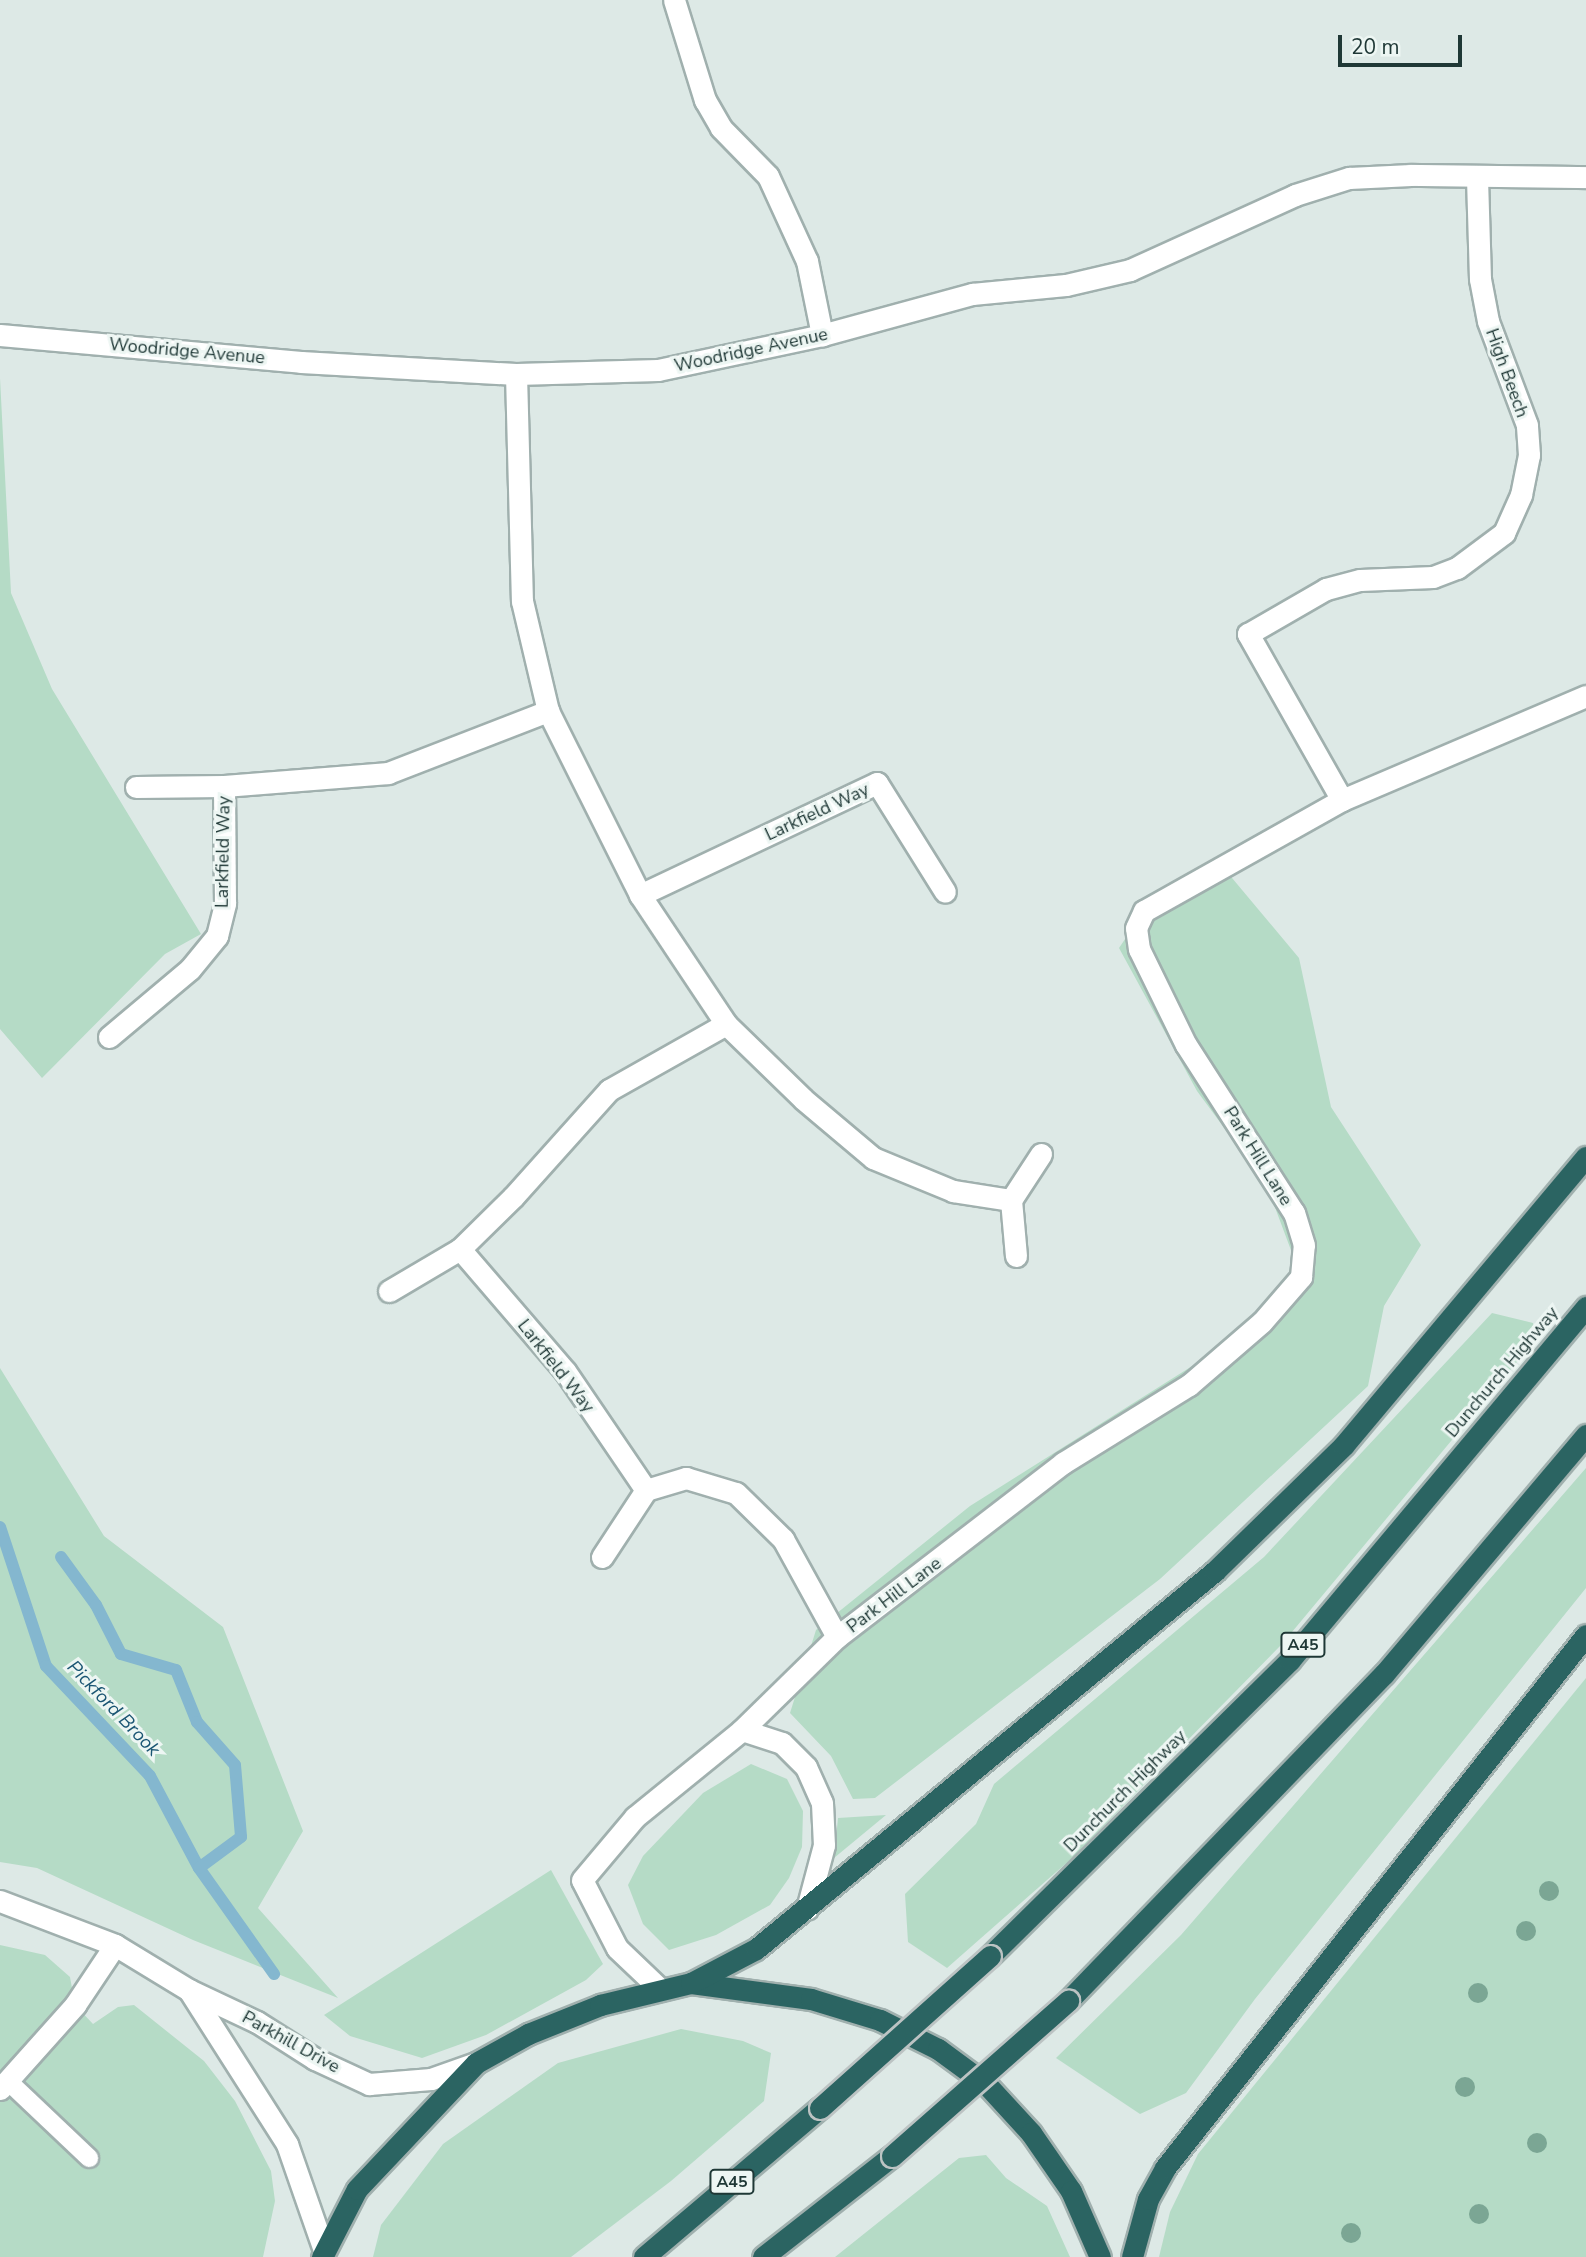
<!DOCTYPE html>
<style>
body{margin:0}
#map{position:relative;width:1586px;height:2257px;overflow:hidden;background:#dde9e6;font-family:"Nunito Sans",sans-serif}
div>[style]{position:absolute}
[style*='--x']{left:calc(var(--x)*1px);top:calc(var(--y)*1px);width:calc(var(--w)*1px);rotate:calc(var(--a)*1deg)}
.green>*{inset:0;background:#b5dbc6}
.stream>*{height:12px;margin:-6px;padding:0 6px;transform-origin:6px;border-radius:6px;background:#84b7cf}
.roads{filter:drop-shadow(2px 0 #a0b0ae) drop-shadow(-2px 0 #a0b0ae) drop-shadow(0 2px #a0b0ae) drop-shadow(0 -2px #a0b0ae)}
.lane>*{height:18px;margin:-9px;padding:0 9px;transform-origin:9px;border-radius:9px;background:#fff}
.street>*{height:21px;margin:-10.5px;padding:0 10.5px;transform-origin:10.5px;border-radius:10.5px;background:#fff}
.highway>*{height:21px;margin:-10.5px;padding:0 10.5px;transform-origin:10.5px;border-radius:10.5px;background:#2b6462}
.bridges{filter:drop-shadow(2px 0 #bcc3c3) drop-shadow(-2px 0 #bcc3c3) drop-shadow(0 2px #bcc3c3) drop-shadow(0 -2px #bcc3c3)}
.highway-bridge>*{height:21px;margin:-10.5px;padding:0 10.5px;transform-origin:10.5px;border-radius:10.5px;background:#2b6462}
.trees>*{width:20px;height:20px;margin:-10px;border-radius:50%;background:#7ba694}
span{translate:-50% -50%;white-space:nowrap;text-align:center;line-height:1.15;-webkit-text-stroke:6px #edf6f3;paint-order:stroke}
.shield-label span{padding:2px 5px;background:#edf6f3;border:2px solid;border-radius:5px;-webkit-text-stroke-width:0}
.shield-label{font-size:16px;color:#1f3836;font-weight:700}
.street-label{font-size:18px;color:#1f3836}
.water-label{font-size:19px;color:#1a5573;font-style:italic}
.scale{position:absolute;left:1338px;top:35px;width:124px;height:32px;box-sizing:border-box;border:4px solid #1f3836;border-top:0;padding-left:9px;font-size:21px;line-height:24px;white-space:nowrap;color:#1f3836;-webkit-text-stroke:5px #edf6f3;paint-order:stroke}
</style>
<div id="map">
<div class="green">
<div style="clip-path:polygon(0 378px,11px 593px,52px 689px,201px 934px,165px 954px,42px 1078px,0 1029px)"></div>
<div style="clip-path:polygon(1222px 866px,1299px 958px,1331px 1107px,1421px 1245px,1384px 1306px,1368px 1386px,1160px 1579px,875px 1798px,853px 1799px,831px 1756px,790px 1713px,816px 1630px,970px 1506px,1262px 1322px,1301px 1277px,1267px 1186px,1197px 1091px,1119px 948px,1144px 911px)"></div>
<div style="clip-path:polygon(1492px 1313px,1533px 1323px,1536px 1339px,1282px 1644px,1071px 1859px,947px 1968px,908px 1942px,905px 1894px,976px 1824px,994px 1784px,1264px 1557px)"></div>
<div style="clip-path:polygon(0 1368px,104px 1536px,223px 1627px,303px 1831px,258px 1908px,338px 1998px,193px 1940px,37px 1868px,0 1862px)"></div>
<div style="clip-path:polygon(1586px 1468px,1586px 1588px,1255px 1999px,1186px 2093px,1140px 2114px,1056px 2058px,1181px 1935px)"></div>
<div style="clip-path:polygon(1586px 1678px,1586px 2257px,1159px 2257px,1170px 2212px,1198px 2154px)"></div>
<div style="clip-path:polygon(751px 1764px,787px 1779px,803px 1811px,802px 1847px,789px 1878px,770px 1905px,716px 1935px,669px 1950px,643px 1924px,628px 1885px,643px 1856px,703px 1793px)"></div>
<div style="clip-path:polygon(886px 1815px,834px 1858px,838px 1818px)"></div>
<div style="clip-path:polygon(551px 1870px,603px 1964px,586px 1980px,486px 2035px,422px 2058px,350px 2036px,324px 2015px)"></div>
<div style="clip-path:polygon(0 1945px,45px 1955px,70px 1977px,75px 2005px,93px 2024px,118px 2007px,134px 2005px,204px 2061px,235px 2101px,271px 2171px,275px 2201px,263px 2257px,0 2257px)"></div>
<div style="clip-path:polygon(681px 2029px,743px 2041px,771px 2053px,764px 2101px,671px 2181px,571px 2257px,373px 2257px,381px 2225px,443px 2144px,558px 2063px)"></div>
<div style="clip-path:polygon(986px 2155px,1006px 2178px,1047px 2206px,1070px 2257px,835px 2257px,959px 2158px)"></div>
</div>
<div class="stream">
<div style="--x:0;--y:1527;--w:146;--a:71.7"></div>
<div style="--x:46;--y:1666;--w:151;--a:46.6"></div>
<div style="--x:150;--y:1776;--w:104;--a:62"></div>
<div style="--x:199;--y:1868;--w:130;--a:54.7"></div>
<div style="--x:61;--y:1557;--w:59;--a:53.9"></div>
<div style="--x:96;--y:1605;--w:55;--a:63"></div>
<div style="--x:121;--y:1654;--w:57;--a:16.2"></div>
<div style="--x:176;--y:1670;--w:56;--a:68"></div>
<div style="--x:197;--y:1722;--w:57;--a:48.5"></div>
<div style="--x:235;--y:1765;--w:72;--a:85.2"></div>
<div style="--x:241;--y:1837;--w:52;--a:143.6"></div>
</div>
<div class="roads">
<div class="lane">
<div style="--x:8;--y:2081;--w:112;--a:43.5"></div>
</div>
<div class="street">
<div style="--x:674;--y:0;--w:105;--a:72.8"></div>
<div style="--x:705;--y:100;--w:32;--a:60"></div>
<div style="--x:721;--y:128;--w:67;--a:45.6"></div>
<div style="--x:768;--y:176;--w:94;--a:65.4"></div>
<div style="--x:807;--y:261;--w:76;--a:78.5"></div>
<div style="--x:0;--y:335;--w:302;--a:5.1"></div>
<div style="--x:301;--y:362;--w:215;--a:3.2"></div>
<div style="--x:516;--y:374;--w:142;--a:-1.6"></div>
<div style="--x:658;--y:370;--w:168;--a:-12"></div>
<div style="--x:822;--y:335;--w:156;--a:-15.3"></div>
<div style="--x:972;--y:294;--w:94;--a:-5.5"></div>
<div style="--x:1066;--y:285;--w:66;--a:-13.2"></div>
<div style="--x:1130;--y:270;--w:181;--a:-24.4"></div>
<div style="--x:1295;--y:195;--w:57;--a:-17.5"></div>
<div style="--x:1349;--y:178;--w:62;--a:-2.8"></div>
<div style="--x:1411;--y:175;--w:175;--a:0.7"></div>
<div style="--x:516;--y:374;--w:227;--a:88.5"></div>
<div style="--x:522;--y:601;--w:113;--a:76.7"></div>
<div style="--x:548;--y:711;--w:206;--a:63.4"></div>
<div style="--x:640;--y:895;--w:155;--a:56.3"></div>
<div style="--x:726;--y:1024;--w:107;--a:44.2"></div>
<div style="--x:803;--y:1099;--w:92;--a:40.1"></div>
<div style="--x:873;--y:1158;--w:87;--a:22.4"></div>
<div style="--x:953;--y:1191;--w:59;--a:8.8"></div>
<div style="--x:136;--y:787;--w:88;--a:-0.7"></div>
<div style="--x:224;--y:786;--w:165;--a:-4.5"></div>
<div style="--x:388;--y:773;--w:172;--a:-21.2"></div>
<div style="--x:1342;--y:800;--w:191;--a:-119.5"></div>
<div style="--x:1248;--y:634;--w:90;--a:-30"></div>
<div style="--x:1326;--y:589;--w:35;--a:-15"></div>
<div style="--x:1360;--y:580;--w:73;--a:-2.4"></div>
<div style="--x:1433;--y:577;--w:26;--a:-21"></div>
<div style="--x:1457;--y:568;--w:59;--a:-36.7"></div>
<div style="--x:1504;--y:533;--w:42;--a:-65.9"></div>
<div style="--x:1521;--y:495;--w:41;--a:-78.7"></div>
<div style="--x:1529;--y:455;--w:30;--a:-94"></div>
<div style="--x:1527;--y:425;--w:111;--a:-110.6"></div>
<div style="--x:1488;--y:321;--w:43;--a:-100.8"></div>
<div style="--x:1480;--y:279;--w:101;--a:-91.7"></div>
<div style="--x:640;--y:895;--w:262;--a:-25.3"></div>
<div style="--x:877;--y:783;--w:128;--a:58"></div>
<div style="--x:726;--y:1024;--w:134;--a:150.6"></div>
<div style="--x:609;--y:1090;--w:144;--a:131.9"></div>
<div style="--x:513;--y:1197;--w:74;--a:135.5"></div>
<div style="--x:460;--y:1249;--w:161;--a:49.3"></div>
<div style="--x:565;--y:1371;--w:144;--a:55.8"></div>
<div style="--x:646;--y:1490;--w:42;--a:-16.7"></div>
<div style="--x:686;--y:1478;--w:52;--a:16.7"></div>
<div style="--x:736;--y:1493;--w:66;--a:44.4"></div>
<div style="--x:783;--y:1539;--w:112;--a:61.1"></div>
<div style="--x:109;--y:1037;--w:106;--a:-40"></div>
<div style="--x:190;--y:969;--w:43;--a:-50.7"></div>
<div style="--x:217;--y:936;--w:34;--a:-76"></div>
<div style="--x:225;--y:903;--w:117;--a:-90.5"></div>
<div style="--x:1016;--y:1256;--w:56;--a:-95.1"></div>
<div style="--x:1011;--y:1200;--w:55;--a:-56.9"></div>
<div style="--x:389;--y:1291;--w:82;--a:-30.6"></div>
<div style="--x:602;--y:1557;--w:80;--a:-56.7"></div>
<div style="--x:742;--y:1730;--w:42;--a:18"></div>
<div style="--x:782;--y:1743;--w:34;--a:45"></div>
<div style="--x:806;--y:1767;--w:39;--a:66"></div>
<div style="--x:822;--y:1803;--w:42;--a:87.3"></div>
<div style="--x:824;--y:1845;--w:66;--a:104.9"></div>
<div style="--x:0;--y:1901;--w:123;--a:20.9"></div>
<div style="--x:115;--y:1945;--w:87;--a:31.3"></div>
<div style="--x:189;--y:1990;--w:75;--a:25.2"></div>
<div style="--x:257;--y:2022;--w:69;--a:32.5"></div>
<div style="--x:315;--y:2059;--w:60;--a:24.8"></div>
<div style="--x:369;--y:2084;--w:62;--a:-4.6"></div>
<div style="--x:431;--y:2079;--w:48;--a:-19.6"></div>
<div style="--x:660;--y:1989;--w:59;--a:-136.4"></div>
<div style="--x:617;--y:1948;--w:76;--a:-117.2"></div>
<div style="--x:582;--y:1880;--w:82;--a:-49.9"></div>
<div style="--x:635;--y:1817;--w:138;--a:-39.1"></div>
<div style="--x:742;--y:1730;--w:133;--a:-44.4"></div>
<div style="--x:837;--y:1637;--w:285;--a:-37.6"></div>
<div style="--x:1063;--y:1463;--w:148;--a:-31.8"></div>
<div style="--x:1189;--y:1385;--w:96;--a:-40.8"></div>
<div style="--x:1262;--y:1322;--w:60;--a:-49.1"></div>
<div style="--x:1301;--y:1277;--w:32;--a:-85"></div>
<div style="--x:1304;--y:1245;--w:34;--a:-107"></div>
<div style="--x:1294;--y:1213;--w:200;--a:-122.7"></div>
<div style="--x:1186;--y:1045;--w:107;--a:-116.1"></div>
<div style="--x:1139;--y:949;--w:21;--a:-98"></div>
<div style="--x:1136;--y:928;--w:19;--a:-65"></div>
<div style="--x:1144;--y:911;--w:227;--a:-29.3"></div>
<div style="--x:1342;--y:800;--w:265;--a:-23.1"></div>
<div style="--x:189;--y:1990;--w:183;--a:57.5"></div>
<div style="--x:287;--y:2144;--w:112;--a:70.8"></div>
<div style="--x:0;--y:2089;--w:113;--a:-48.2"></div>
<div style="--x:75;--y:2005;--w:72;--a:-56.3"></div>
</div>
<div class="highway">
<div style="--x:990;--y:1956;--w:421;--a:-44.6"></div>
<div style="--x:1290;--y:1660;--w:461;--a:-50"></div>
<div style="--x:691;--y:1983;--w:121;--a:7.6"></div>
<div style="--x:811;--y:1999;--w:72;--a:16.9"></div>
<div style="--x:880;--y:2020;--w:65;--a:26.6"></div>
<div style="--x:938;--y:2049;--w:61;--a:36.3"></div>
<div style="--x:987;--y:2085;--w:65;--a:47.5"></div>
<div style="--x:1031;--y:2133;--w:70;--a:55.4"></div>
<div style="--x:1071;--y:2191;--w:72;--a:66.3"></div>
<div style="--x:1068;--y:2001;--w:455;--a:-46"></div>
<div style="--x:1384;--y:1674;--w:313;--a:-49.8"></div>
<div style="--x:322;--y:2257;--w:76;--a:-62.8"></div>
<div style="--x:357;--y:2189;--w:173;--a:-46.6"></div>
<div style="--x:476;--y:2063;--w:60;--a:-29.1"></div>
<div style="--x:528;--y:2034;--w:78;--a:-21.9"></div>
<div style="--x:600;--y:2005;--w:94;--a:-13.6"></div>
<div style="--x:691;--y:1983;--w:73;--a:-27.6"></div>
<div style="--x:756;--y:1949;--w:595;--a:-39.47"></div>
<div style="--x:1215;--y:1571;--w:180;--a:-44.3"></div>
<div style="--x:1344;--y:1445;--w:376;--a:-50"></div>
<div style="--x:644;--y:2257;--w:231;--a:-40.3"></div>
<div style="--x:763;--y:2257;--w:164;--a:-38.1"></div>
<div style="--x:1132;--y:2257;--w:60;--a:-74.6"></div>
<div style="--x:1148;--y:2199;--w:35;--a:-61"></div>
<div style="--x:1165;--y:2168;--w:679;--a:-51.7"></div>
</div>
</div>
<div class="bridges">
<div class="highway-bridge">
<div style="--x:820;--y:2108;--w:228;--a:-41.8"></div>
<div style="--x:892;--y:2156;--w:235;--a:-41.4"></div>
</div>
</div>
<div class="trees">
<div style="left:1549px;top:1891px"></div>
<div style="left:1526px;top:1931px"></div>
<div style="left:1478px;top:1993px"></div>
<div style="left:1465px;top:2087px"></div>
<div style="left:1537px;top:2143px"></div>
<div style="left:1479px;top:2214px"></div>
<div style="left:1351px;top:2233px"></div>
</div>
<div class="shield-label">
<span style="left:1303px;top:1645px">A45</span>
<span style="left:732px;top:2182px">A45</span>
</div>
<div class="street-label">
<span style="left:751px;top:350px;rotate:-12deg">Woodridge Avenue</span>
<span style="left:187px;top:351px;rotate:5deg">Woodridge Avenue</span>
<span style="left:1507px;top:373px;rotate:70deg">High Beech</span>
<span style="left:817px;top:812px;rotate:-25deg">Larkfield Way</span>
<span style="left:223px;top:852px;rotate:-89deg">Larkfield Way</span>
<span style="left:1258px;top:1156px;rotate:58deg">Park Hill Lane</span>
<span style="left:556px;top:1366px;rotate:52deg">Larkfield Way</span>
<span style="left:1502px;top:1372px;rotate:-50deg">Dunchurch Highway</span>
<span style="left:894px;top:1595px;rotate:-37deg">Park Hill Lane</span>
<span style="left:1125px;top:1791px;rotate:-45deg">Dunchurch Highway</span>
<span style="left:291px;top:2042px;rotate:29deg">Parkhill Drive</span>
</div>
<div class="water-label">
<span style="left:113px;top:1709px;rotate:46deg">Pickford Brook</span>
</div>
<div class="scale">20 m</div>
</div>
